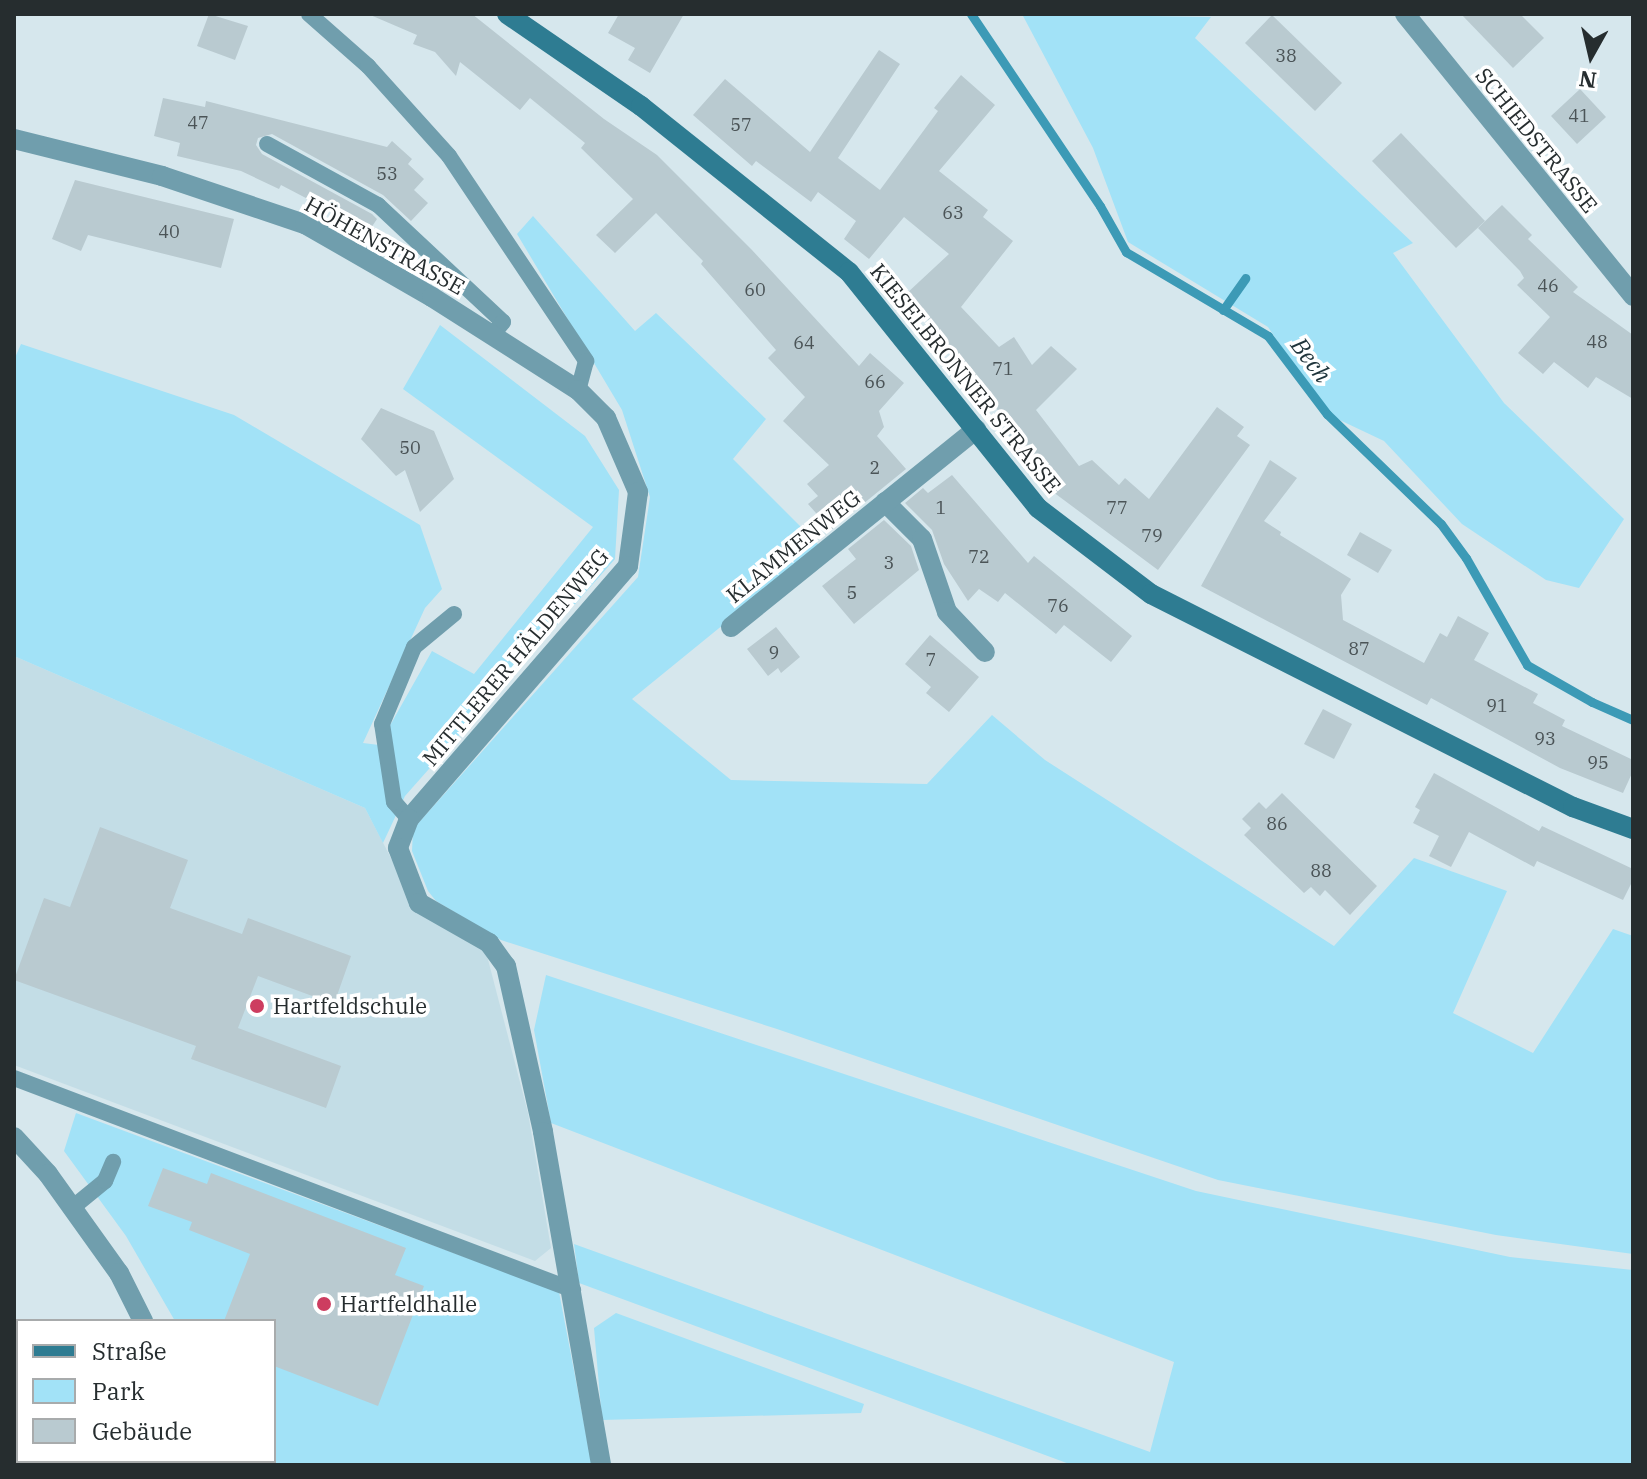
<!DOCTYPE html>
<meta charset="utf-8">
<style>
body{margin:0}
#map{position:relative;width:1647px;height:1479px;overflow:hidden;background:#d6e7ed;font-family:"IBM Plex Serif",serif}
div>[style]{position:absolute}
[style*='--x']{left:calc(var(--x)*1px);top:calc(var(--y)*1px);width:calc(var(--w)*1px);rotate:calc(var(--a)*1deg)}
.built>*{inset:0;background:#c3dde6}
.green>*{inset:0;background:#a2e2f7}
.stream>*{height:9px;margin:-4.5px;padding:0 4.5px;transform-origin:4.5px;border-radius:4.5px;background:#3c9ab6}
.building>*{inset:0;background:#b9cad0}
.service>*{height:16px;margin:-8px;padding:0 8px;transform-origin:8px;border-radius:8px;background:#709ead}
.minor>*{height:20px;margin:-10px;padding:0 10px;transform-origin:10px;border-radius:10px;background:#709ead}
.secondary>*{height:20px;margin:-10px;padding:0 10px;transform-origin:10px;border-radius:10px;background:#2e7c92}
.dots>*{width:22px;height:22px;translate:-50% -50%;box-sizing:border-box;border:4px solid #fff;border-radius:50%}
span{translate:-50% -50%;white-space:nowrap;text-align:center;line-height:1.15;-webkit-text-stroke:7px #fff;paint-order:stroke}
.number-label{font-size:18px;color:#4b5457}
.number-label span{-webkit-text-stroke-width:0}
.street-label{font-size:22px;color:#262d2f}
.poi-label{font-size:22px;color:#262d2f}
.left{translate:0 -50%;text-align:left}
.water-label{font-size:24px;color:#1f343b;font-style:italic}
.frame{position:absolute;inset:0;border:16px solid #262d2f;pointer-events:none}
.legend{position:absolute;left:16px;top:1319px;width:260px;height:144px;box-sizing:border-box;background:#fff;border:2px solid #a8abac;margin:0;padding:10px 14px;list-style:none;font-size:24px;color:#262d2f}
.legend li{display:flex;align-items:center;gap:16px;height:40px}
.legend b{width:40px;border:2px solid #a8abac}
.north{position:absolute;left:1551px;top:16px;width:80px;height:80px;-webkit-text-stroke:6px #fff;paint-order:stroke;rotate:188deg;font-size:22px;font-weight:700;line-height:32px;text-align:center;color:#262d2f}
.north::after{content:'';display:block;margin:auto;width:28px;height:36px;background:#262d2f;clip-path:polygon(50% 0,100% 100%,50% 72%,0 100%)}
</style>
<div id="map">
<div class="built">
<div style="clip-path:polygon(14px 656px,365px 808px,420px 914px,485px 948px,528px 1113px,551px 1248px,535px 1261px,14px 1065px)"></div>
</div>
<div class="green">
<div style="clip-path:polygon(1022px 14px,1211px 17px,1195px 38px,1413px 243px,1393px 253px,1504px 403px,1624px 519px,1579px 588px,1546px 580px,1462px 524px,1384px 441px,1327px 414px,1268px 327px,1128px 242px,1093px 148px)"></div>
<div style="clip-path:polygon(533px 216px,635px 331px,656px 313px,766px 419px,733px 459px,820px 546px,632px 699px,731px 780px,927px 784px,992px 715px,1045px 760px,1334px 946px,1414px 858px,1507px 891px,1453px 1013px,1533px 1053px,1613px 929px,1633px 936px,1633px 1254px,1496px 1235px,1218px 1180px,777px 1029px,501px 940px,436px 901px,428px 891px,412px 851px,413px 829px,638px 577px,650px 497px,622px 410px,517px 234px)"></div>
<div style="clip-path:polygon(440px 325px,585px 436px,619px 490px,615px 559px,405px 796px,383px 843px,365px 808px,14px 656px,14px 360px,21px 344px,234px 415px,420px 525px,442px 589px,425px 608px,363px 743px,379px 745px,432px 651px,474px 674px,593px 527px,403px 389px)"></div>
<div style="clip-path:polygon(546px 975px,1196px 1191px,1510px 1257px,1633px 1270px,1633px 1465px,1072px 1465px,579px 1283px,574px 1244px,1150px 1452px,1174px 1362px,551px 1123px,534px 1030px)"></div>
<div style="clip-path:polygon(76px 1113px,559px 1292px,592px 1465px,225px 1465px,224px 1461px,274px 1461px,274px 1321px,175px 1321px,126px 1236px,64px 1151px)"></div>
<div style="clip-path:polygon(616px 1313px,864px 1404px,861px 1413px,602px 1420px,594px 1328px)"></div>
</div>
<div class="stream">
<div style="--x:971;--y:14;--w:231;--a:56.1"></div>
<div style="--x:1100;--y:206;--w:53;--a:60.5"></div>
<div style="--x:1126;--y:252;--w:165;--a:30.6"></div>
<div style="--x:1268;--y:336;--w:98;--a:52.9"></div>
<div style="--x:1327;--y:414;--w:158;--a:44"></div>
<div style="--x:1441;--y:524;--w:42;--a:53.7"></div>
<div style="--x:1466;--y:558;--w:123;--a:60.3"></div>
<div style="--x:1527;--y:665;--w:75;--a:29.6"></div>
<div style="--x:1592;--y:702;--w:45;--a:23.7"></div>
<div style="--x:1223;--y:310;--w:39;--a:-55"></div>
</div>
<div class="building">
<div style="clip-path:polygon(209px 14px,248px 26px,235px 60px,197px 46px)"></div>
<div style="clip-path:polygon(368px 14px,472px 14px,604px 119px,657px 155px,752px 250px,859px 366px,870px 353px,904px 383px,879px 411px,884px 427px,877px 436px,906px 469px,831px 530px,808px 504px,818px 496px,807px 484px,829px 465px,783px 421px,805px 397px,768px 358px,776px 350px,701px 264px,703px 261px,656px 213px,615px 253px,596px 235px,633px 199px,581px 148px,585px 143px,530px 98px,520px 110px,460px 62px,456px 76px,435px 52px,413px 44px,417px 35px)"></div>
<div style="clip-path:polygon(619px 14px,684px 14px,650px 73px,628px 60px,635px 48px,608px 33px)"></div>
<div style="clip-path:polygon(1461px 14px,1520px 14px,1544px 38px,1513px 68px)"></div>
<div style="clip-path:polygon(1272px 15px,1342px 83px,1315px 111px,1245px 43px)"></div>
<div style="clip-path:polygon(879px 50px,900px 64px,838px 158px,880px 190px,938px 111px,934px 108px,961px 75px,995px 105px,939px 171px,988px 210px,983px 217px,1013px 241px,961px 307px,999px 347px,1014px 337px,1032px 365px,1051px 346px,1077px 369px,1036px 410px,1079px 466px,1092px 460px,1119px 485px,1125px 478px,1149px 499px,1217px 407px,1244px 427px,1237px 436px,1250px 445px,1158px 570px,1045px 486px,1004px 428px,1008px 425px,972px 373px,906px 294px,949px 254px,904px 217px,869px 259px,844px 239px,856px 221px,818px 192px,811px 202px,756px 161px,752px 166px,693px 115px,725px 79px,810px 152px)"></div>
<div style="clip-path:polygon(1580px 89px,1606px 117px,1577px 144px,1551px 116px)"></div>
<div style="clip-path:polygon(163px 98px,205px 107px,206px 101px,387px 147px,392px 141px,412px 159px,408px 164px,424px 179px,414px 190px,428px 203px,411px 221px,383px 195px,272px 134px,258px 138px,256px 145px,262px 154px,372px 214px,377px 219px,369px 231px,281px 185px,279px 189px,241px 171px,177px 156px,180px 143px,154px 136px)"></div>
<div style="clip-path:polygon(1401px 133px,1485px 221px,1456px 248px,1372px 161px)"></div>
<div style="clip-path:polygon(75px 180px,234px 219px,221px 268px,88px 235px,81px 251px,52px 239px)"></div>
<div style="clip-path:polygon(1502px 205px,1532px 235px,1528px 239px,1578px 287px,1573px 292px,1633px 335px,1633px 399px,1596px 377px,1588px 388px,1554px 362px,1543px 374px,1518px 353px,1550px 317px,1517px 285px,1524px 278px,1520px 271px,1478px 228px)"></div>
<div style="clip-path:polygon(381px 408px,434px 431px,454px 479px,420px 512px,405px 470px,396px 476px,361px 439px)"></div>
<div style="clip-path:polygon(1270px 460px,1297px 478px,1264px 521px,1281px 532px,1280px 535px,1351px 579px,1341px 595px,1343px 620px,1424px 663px,1440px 633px,1447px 637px,1458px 616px,1489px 633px,1474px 660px,1538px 694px,1533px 703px,1565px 720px,1562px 726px,1633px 760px,1633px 771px,1623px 793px,1560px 768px,1431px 698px,1427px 705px,1201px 586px)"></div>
<div style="clip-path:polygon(952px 475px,1028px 563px,1034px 556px,1132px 636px,1111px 662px,1064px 625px,1056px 634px,1005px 593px,998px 602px,979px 589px,968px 601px,944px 564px,932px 530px,905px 503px,923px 488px,928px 493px)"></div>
<div style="clip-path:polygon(884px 520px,911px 546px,919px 570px,854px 624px,822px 586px,856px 559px,848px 549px)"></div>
<div style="clip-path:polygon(1360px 532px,1392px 550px,1378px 573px,1347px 555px)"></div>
<div style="clip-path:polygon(776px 627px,800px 657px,781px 673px,778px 668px,768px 676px,747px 649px)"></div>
<div style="clip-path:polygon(930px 635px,979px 677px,949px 712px,926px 693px,931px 687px,905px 664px)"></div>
<div style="clip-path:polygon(1323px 709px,1352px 724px,1334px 759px,1304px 744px)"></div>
<div style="clip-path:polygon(1434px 773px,1539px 831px,1542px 826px,1633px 869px,1633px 880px,1623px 900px,1537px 861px,1534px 867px,1469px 832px,1451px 867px,1429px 856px,1439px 836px,1413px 823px,1420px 810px,1415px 807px)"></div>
<div style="clip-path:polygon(1282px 793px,1377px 886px,1350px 915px,1325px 890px,1320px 896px,1311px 887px,1304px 893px,1244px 835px,1251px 828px,1242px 819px,1259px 802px,1266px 809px)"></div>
<div style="clip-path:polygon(100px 827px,188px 860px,170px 908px,242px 934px,248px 918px,351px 956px,334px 1004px,258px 976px,238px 1028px,341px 1066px,326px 1108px,191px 1059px,196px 1046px,14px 980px,44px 898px,70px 907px)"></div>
<div style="clip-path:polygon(163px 1168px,207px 1184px,211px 1173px,406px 1248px,395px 1275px,424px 1286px,378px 1406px,274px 1366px,274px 1321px,224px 1321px,250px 1254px,189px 1230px,192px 1222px,148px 1206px)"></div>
</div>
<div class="service">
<div style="--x:309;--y:14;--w:79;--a:41.4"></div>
<div style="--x:368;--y:66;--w:121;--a:48"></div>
<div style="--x:449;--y:156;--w:247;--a:56.2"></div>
<div style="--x:586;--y:361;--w:30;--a:105"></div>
<div style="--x:267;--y:144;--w:127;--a:28.8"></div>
<div style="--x:378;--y:205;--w:171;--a:43.1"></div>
<div style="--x:503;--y:322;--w:17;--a:130"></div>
<div style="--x:409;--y:819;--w:23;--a:-131"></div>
<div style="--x:394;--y:802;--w:79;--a:-98.7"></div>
<div style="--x:382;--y:724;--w:83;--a:-67.4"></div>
<div style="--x:414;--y:647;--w:52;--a:-39.5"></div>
<div style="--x:14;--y:1078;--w:598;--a:20.77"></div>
<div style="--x:72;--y:1208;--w:43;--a:-39.3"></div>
<div style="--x:105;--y:1181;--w:21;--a:-67"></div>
</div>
<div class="minor">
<div style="--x:1405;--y:14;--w:363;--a:51"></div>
<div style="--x:14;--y:139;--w:153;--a:14"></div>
<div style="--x:162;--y:176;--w:151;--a:18.6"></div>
<div style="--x:305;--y:224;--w:146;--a:29.9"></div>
<div style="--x:432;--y:297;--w:173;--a:32.5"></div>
<div style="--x:578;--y:390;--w:40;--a:45"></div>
<div style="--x:606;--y:418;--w:81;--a:66.6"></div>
<div style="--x:638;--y:492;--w:75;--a:97.7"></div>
<div style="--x:628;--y:566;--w:335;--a:130.9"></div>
<div style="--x:409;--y:819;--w:31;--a:111"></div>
<div style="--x:398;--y:848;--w:59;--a:69.1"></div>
<div style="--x:419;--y:903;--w:81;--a:29.7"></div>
<div style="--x:489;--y:943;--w:29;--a:54"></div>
<div style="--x:506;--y:966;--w:170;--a:77.4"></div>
<div style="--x:543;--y:1132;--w:338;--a:80.1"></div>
<div style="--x:885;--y:502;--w:52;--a:45"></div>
<div style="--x:922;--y:539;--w:77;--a:71.1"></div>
<div style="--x:947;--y:612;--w:55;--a:46.5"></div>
<div style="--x:731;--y:627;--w:315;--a:-38.9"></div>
<div style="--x:14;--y:1137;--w:50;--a:47.4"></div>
<div style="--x:48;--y:1174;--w:122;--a:54.4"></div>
<div style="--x:119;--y:1273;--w:54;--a:63.4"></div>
<div style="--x:14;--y:1397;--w:4;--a:-27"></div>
<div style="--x:194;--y:1461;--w:4;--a:76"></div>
</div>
<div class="secondary">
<div style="--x:507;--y:14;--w:163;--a:34.5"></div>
<div style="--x:641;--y:106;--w:266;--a:38.6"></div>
<div style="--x:849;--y:272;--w:302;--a:51.3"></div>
<div style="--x:1038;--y:508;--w:142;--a:37.3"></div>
<div style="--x:1151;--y:594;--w:473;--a:26.8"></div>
<div style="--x:1573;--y:807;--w:64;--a:20.1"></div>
</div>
<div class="dots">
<div style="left:257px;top:1006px;background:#cd3d60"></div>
<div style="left:324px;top:1304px;background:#cd3d60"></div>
</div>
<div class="number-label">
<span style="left:1286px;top:56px">38</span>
<span style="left:1579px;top:116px">41</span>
<span style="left:198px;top:123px">47</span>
<span style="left:741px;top:125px">57</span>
<span style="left:387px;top:174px">53</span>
<span style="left:953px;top:213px">63</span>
<span style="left:169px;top:232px">40</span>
<span style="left:1548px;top:286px">46</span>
<span style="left:755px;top:290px">60</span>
<span style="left:1597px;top:342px">48</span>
<span style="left:804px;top:343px">64</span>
<span style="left:1003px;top:369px">71</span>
<span style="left:875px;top:382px">66</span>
<span style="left:410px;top:448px">50</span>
<span style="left:875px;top:468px">2</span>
<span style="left:941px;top:508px">1</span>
<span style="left:1117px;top:508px">77</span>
<span style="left:1152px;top:536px">79</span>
<span style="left:979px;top:557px">72</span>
<span style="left:889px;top:563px">3</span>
<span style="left:852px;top:593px">5</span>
<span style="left:1058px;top:606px">76</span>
<span style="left:1359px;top:649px">87</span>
<span style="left:774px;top:653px">9</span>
<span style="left:931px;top:660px">7</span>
<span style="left:1497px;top:706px">91</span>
<span style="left:1545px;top:739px">93</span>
<span style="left:1598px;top:763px">95</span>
<span style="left:1277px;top:824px">86</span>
<span style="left:1321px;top:871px">88</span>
</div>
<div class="street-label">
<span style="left:1537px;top:140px;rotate:51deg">SCHIEDSTRASSE</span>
<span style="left:385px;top:245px;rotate:29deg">HÖHENSTRASSE</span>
<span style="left:966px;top:378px;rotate:51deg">KIESELBRONNER STRASSE</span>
<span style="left:793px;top:546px;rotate:-39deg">KLAMMENWEG</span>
<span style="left:515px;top:657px;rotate:-50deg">MITTLERER HÄLDENWEG</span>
</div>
<div class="poi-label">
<span class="left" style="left:273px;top:1006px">Hartfeldschule</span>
<span class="left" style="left:340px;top:1304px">Hartfeldhalle</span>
</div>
<div class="water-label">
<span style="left:1311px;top:360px;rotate:53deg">Bech</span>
</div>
<div class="frame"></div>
<ul class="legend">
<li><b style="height:10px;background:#2e7c92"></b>Straße</li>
<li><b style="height:22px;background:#a2e2f7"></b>Park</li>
<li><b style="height:22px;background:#b9cad0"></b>Gebäude</li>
</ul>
<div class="north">N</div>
</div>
